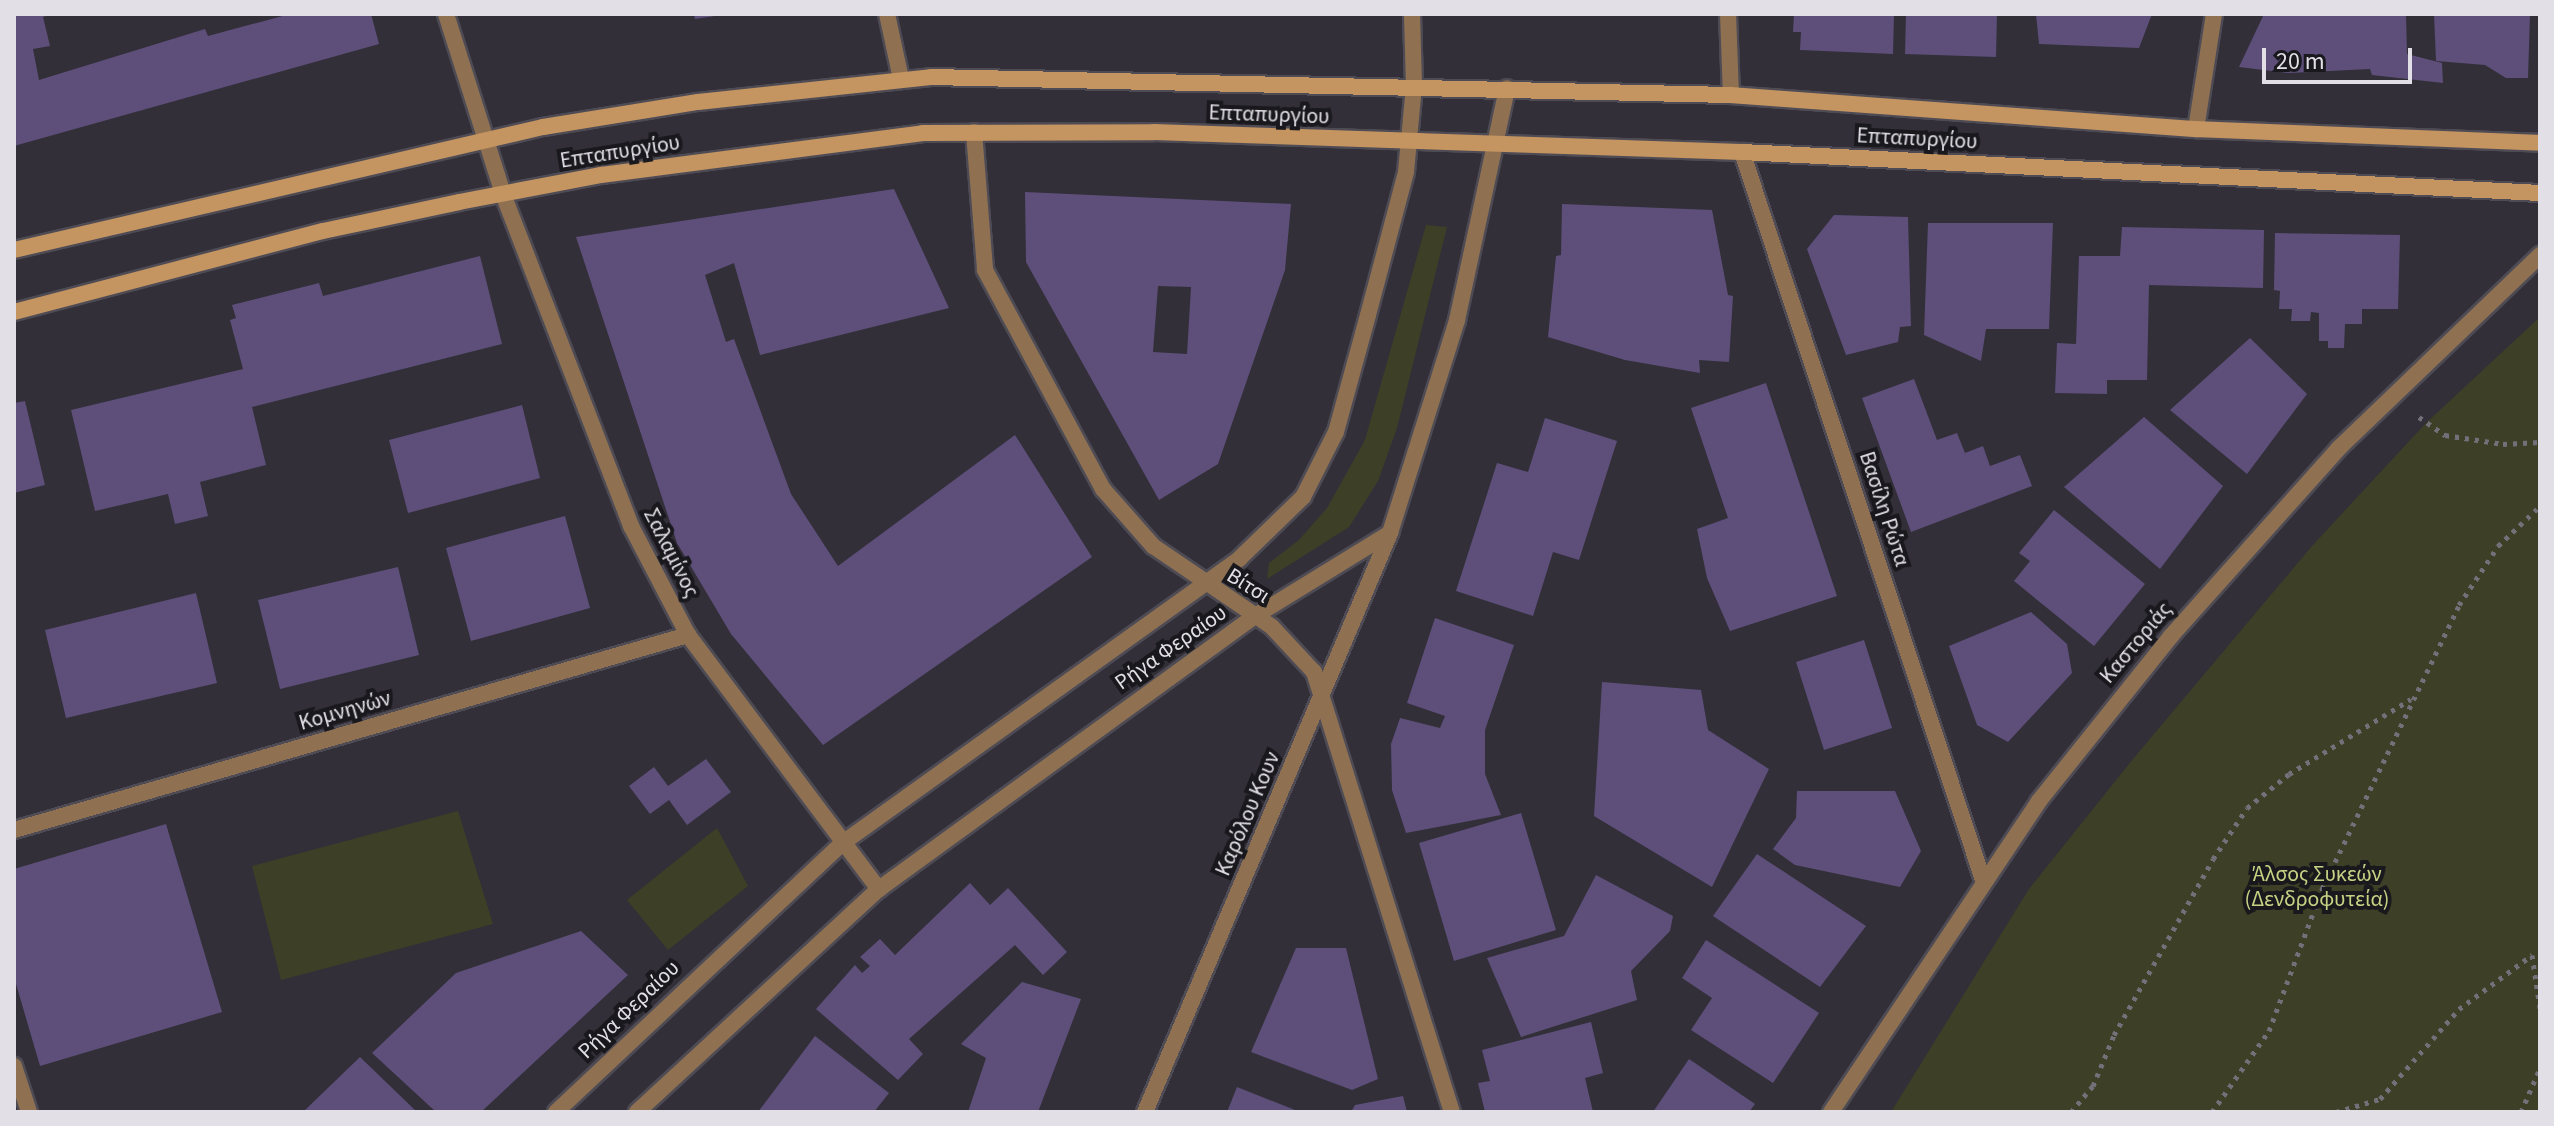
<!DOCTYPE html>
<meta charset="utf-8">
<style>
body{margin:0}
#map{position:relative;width:2554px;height:1126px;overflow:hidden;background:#322f38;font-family:"Source Sans 3",sans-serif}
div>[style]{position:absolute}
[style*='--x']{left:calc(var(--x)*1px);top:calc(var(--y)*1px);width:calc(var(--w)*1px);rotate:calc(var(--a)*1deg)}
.green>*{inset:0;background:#3d4026}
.building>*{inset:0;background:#5d4f7a}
.path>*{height:5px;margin-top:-2.5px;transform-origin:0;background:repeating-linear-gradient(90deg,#727078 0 4px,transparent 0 10px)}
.roads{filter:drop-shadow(2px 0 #4e4b54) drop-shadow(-2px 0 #4e4b54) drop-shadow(0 2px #4e4b54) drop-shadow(0 -2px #4e4b54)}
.pedestrian>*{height:16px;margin:-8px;padding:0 8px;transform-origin:8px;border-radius:8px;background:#8f7152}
.minor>*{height:16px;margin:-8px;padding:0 8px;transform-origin:8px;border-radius:8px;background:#8f7152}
.tertiary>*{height:16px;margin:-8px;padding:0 8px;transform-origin:8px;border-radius:8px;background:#8f7152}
.secondary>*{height:16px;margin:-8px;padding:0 8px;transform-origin:8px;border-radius:8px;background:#c49461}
span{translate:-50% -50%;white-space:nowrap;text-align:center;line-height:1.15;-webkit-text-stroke:8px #19181c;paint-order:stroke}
.street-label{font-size:22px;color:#e2e0e6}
.park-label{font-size:22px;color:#c6d184}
.frame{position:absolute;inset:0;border:16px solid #e2e0e6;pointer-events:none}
.scale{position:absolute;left:2262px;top:48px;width:150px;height:36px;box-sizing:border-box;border:4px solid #e2e0e6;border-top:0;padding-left:10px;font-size:24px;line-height:28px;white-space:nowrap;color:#e2e0e6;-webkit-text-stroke:6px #19181c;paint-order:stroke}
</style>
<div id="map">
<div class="green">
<div style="clip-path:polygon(1426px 225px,1447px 227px,1397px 428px,1378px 481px,1349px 527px,1267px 579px,1269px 563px,1299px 540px,1327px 508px,1365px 440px)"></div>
<div style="clip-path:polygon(2540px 317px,2540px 1112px,1891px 1112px,2029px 889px,2133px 759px,2312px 546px,2426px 423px)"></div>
<div style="clip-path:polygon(458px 811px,493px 924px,281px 980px,252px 866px)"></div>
<div style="clip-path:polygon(717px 828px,748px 886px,668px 950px,627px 900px)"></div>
</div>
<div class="building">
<div style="clip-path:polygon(14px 14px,51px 14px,43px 17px,50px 46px,33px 49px,39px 80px,205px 29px,208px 36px,290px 14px,371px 14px,379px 44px,14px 146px)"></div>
<div style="clip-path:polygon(694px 14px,715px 14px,715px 16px,695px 19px)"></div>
<div style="clip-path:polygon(1794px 14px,1894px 14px,1893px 54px,1800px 50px,1801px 32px,1793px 32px)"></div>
<div style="clip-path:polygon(1906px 14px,1997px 14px,1996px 57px,1905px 54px)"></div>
<div style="clip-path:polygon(2036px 14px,2152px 14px,2139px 48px,2039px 44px)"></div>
<div style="clip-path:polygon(2264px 14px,2406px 14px,2407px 54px,2442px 63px,2443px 83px,2372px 75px,2370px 69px,2289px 73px,2239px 67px)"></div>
<div style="clip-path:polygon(2434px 14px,2530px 14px,2528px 78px,2506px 78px,2485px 65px,2436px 61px)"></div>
<div style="clip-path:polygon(894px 189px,949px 308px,760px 355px,734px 263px,705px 275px,726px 342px,734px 339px,791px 494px,838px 566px,1015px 435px,1092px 557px,823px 745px,731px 634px,677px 543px,576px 237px)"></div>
<div style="clip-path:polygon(evenodd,1025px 192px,1291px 204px,1285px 270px,1218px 464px,1159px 500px,1026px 262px,1025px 192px,1158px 286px,1191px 287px,1187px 354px,1153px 352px,1158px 286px)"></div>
<div style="clip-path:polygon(1562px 204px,1712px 210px,1728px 295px,1733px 296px,1729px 362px,1699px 360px,1700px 373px,1625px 360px,1548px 337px,1556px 256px,1561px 255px)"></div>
<div style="clip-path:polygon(1834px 215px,1908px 217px,1911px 326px,1900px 327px,1898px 342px,1846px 355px,1807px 249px)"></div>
<div style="clip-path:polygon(1928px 223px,2053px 223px,2049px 329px,1986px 329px,1981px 361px,1924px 335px)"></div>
<div style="clip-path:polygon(2122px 227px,2264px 230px,2263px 288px,2149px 285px,2147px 380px,2107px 380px,2107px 394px,2055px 393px,2057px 343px,2076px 344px,2079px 256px,2120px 256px)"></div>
<div style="clip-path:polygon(2275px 233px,2400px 235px,2398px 309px,2362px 309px,2362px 324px,2345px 324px,2344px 348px,2328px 348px,2328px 341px,2319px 341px,2319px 313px,2311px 312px,2310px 321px,2291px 321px,2292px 309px,2279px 309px,2280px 291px,2274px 290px)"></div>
<div style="clip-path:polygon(480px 256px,502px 344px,252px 407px,266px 465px,200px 482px,208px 516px,175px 524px,168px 494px,95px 511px,71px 410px,243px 369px,230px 320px,236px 318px,232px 305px,319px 283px,323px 296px)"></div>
<div style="clip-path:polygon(2250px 338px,2307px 394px,2247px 474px,2170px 410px)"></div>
<div style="clip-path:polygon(1914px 379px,1937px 440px,1957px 433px,1965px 453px,1983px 446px,1990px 466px,2020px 455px,2032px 486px,1911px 532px,1862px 398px)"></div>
<div style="clip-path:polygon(1766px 383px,1837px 596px,1730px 631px,1707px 578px,1697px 529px,1728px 518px,1691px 408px)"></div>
<div style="clip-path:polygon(25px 401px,45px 485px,14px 493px,14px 403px)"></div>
<div style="clip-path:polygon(522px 405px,540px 478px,408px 513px,389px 440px)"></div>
<div style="clip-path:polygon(2144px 417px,2223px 486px,2160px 569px,2064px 487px)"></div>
<div style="clip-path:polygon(1545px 418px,1617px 441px,1579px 560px,1553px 552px,1533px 616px,1456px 591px,1497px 463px,1528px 472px)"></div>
<div style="clip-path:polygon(2054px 510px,2145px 584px,2094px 646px,2014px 581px,2030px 561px,2019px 553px)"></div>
<div style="clip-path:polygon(565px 516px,590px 608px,471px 641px,446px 548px)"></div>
<div style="clip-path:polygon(398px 567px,419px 655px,280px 689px,258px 600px)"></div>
<div style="clip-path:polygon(196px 593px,217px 683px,66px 718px,45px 630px)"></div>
<div style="clip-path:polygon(2031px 612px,2067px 644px,2072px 673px,2008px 742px,1977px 725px,1949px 646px)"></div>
<div style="clip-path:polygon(1435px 618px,1514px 645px,1485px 730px,1485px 774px,1501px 815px,1406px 833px,1392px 790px,1391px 744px,1400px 718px,1440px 728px,1445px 716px,1407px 703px)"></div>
<div style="clip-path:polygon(1864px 640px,1892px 728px,1824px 750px,1796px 662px)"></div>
<div style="clip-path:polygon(1602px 682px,1701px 690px,1708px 730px,1769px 769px,1712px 887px,1594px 816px)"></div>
<div style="clip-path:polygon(706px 759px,731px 792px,687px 825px,669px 800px,650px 814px,629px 786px,654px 767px,668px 786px)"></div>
<div style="clip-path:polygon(1797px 791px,1895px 791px,1921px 851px,1900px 887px,1795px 865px,1773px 849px,1796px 818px)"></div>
<div style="clip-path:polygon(1521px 813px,1556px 930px,1454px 961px,1419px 843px)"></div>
<div style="clip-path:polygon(166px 824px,222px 1012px,40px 1066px,14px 977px,14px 869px)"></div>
<div style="clip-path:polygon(1757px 854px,1866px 926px,1820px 987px,1713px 916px)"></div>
<div style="clip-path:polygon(1596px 875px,1673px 916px,1670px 931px,1631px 971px,1637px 1000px,1521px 1037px,1487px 958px,1564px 936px)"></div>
<div style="clip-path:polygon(970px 883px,990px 905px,1008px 888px,1067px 952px,1043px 975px,1015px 945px,909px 1039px,923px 1054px,898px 1080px,816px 1009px,855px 965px,862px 973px,870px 966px,860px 957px,880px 939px,895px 955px)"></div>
<div style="clip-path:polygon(581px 931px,628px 975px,481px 1112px,436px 1112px,372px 1053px,456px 973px)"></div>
<div style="clip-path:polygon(1706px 940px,1819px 1013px,1773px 1083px,1691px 1030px,1712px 998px,1682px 978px)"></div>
<div style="clip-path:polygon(1296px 948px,1346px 948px,1378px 1079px,1352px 1090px,1251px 1052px)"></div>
<div style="clip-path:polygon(1022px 982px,1081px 999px,1038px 1112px,968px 1112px,986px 1058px,961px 1044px)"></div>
<div style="clip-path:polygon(1591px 1022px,1603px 1073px,1585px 1078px,1593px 1112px,1485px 1112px,1478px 1083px,1490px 1081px,1482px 1050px)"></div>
<div style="clip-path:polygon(815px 1036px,889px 1093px,874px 1112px,758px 1112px)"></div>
<div style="clip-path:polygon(360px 1057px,417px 1112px,303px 1112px)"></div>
<div style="clip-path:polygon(1689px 1059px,1755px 1104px,1749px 1112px,1653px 1112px)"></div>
<div style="clip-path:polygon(1237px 1087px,1300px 1112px,1227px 1112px)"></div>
<div style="clip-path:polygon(1403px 1096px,1407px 1112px,1351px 1112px,1355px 1105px)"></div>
</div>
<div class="path">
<div style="--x:2419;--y:417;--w:32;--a:35"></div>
<div style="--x:2445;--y:435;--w:59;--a:8.8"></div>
<div style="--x:2503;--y:444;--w:37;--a:-3"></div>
<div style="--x:2071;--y:1112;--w:34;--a:-50"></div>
<div style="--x:2093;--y:1086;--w:55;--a:-67.6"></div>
<div style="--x:2114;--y:1035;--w:202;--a:-60.6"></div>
<div style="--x:2213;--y:859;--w:61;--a:-56.3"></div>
<div style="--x:2247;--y:808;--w:54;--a:-39"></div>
<div style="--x:2289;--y:774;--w:143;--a:-31.6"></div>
<div style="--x:2212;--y:1112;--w:99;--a:-54.9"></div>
<div style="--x:2269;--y:1031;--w:152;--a:-69.5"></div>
<div style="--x:2322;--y:889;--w:315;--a:-64.2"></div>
<div style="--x:2459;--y:605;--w:71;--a:-56.5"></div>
<div style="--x:2498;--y:546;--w:58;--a:-43.6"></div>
<div style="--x:2336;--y:1112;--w:46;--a:-16.5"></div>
<div style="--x:2380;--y:1099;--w:120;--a:-48.7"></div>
<div style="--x:2459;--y:1009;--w:91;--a:-36.5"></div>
<div style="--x:2532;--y:955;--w:54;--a:81.4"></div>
<div style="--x:2521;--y:1112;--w:48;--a:-66.6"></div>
</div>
<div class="roads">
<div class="pedestrian">
<div style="--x:14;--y:1066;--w:48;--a:71.9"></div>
</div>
<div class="minor">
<div style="--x:446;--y:14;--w:189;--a:72.4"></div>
<div style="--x:503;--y:194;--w:356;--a:68.9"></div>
<div style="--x:631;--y:526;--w:123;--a:62.4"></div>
<div style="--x:688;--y:635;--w:318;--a:53.1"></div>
<div style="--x:887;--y:14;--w:66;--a:77.8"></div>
<div style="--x:1412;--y:14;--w:72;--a:88.4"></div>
<div style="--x:1728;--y:14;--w:81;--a:87.9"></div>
<div style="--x:2196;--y:129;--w:116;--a:-81.1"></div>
<div style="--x:974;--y:132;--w:138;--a:85.4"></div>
<div style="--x:985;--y:270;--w:249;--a:61.7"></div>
<div style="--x:1103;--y:489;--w:76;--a:48.7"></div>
<div style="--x:1153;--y:546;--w:144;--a:34.2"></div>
<div style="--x:1272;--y:627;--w:62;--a:47"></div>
<div style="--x:1314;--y:672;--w:461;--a:72.6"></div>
<div style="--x:1742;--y:152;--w:767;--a:71.68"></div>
<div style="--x:14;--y:830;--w:702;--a:-16.14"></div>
<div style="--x:1831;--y:1112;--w:374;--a:-56.2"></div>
<div style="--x:2039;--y:801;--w:211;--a:-51.3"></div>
<div style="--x:2171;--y:636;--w:252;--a:-48.2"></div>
<div style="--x:2339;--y:448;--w:279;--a:-43.8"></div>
</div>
<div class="tertiary">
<div style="--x:556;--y:1112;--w:395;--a:-43.2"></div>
<div style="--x:844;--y:842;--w:487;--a:-35.6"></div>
<div style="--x:1240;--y:558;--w:88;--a:-44.1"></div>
<div style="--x:1303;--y:497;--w:73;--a:-63.1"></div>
<div style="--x:1336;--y:432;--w:121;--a:-74.7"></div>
<div style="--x:1368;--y:315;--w:148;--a:-75.1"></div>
<div style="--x:1406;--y:172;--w:86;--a:-84.7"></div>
<div style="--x:637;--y:1112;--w:329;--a:-42.7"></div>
<div style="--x:879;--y:889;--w:465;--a:-36"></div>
<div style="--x:1255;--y:616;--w:158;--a:-31.6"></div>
<div style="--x:1390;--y:533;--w:223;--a:-72.5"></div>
<div style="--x:1457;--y:320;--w:237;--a:-77.8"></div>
<div style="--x:1145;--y:1112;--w:629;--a:-67.06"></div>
</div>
<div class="secondary">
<div style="--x:14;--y:250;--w:543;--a:-13.09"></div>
<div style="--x:543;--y:127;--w:157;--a:-9.2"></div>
<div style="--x:698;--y:102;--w:234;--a:-6.1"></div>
<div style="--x:931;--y:77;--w:800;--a:1.29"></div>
<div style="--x:1731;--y:95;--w:466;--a:4.2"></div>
<div style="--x:2196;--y:129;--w:344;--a:2.3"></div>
<div style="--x:14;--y:312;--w:319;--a:-14.7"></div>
<div style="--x:323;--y:231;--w:139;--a:-12"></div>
<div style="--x:459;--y:202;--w:145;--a:-10.8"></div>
<div style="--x:601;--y:175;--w:325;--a:-7.4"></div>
<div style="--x:923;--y:133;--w:231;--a:-0.2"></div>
<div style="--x:1154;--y:132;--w:588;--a:1.95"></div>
<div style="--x:1742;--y:152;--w:799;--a:2.94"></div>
</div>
</div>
<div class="street-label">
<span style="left:1269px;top:115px;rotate:2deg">Επταπυργίου</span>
<span style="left:1917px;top:139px;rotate:3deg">Επταπυργίου</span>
<span style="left:620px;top:152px;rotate:-9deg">Επταπυργίου</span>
<span style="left:1884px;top:509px;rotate:72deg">Βασίλη Ρώτα</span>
<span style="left:671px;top:553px;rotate:63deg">Σαλαμίνος</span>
<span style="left:1248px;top:586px;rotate:32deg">Βίτσι</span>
<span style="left:2136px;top:643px;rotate:-50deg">Καστοριάς</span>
<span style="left:1171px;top:648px;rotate:-35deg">Ρήγα Φεραίου</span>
<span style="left:345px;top:711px;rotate:-16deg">Κομνηνών</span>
<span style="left:1248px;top:814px;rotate:-67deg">Καρόλου Κουν</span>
<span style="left:629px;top:1010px;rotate:-44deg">Ρήγα Φεραίου</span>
</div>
<div class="park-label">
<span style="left:2317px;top:887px">Άλσος Συκεών<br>(Δενδροφυτεία)</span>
</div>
<div class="frame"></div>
<div class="scale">20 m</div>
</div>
